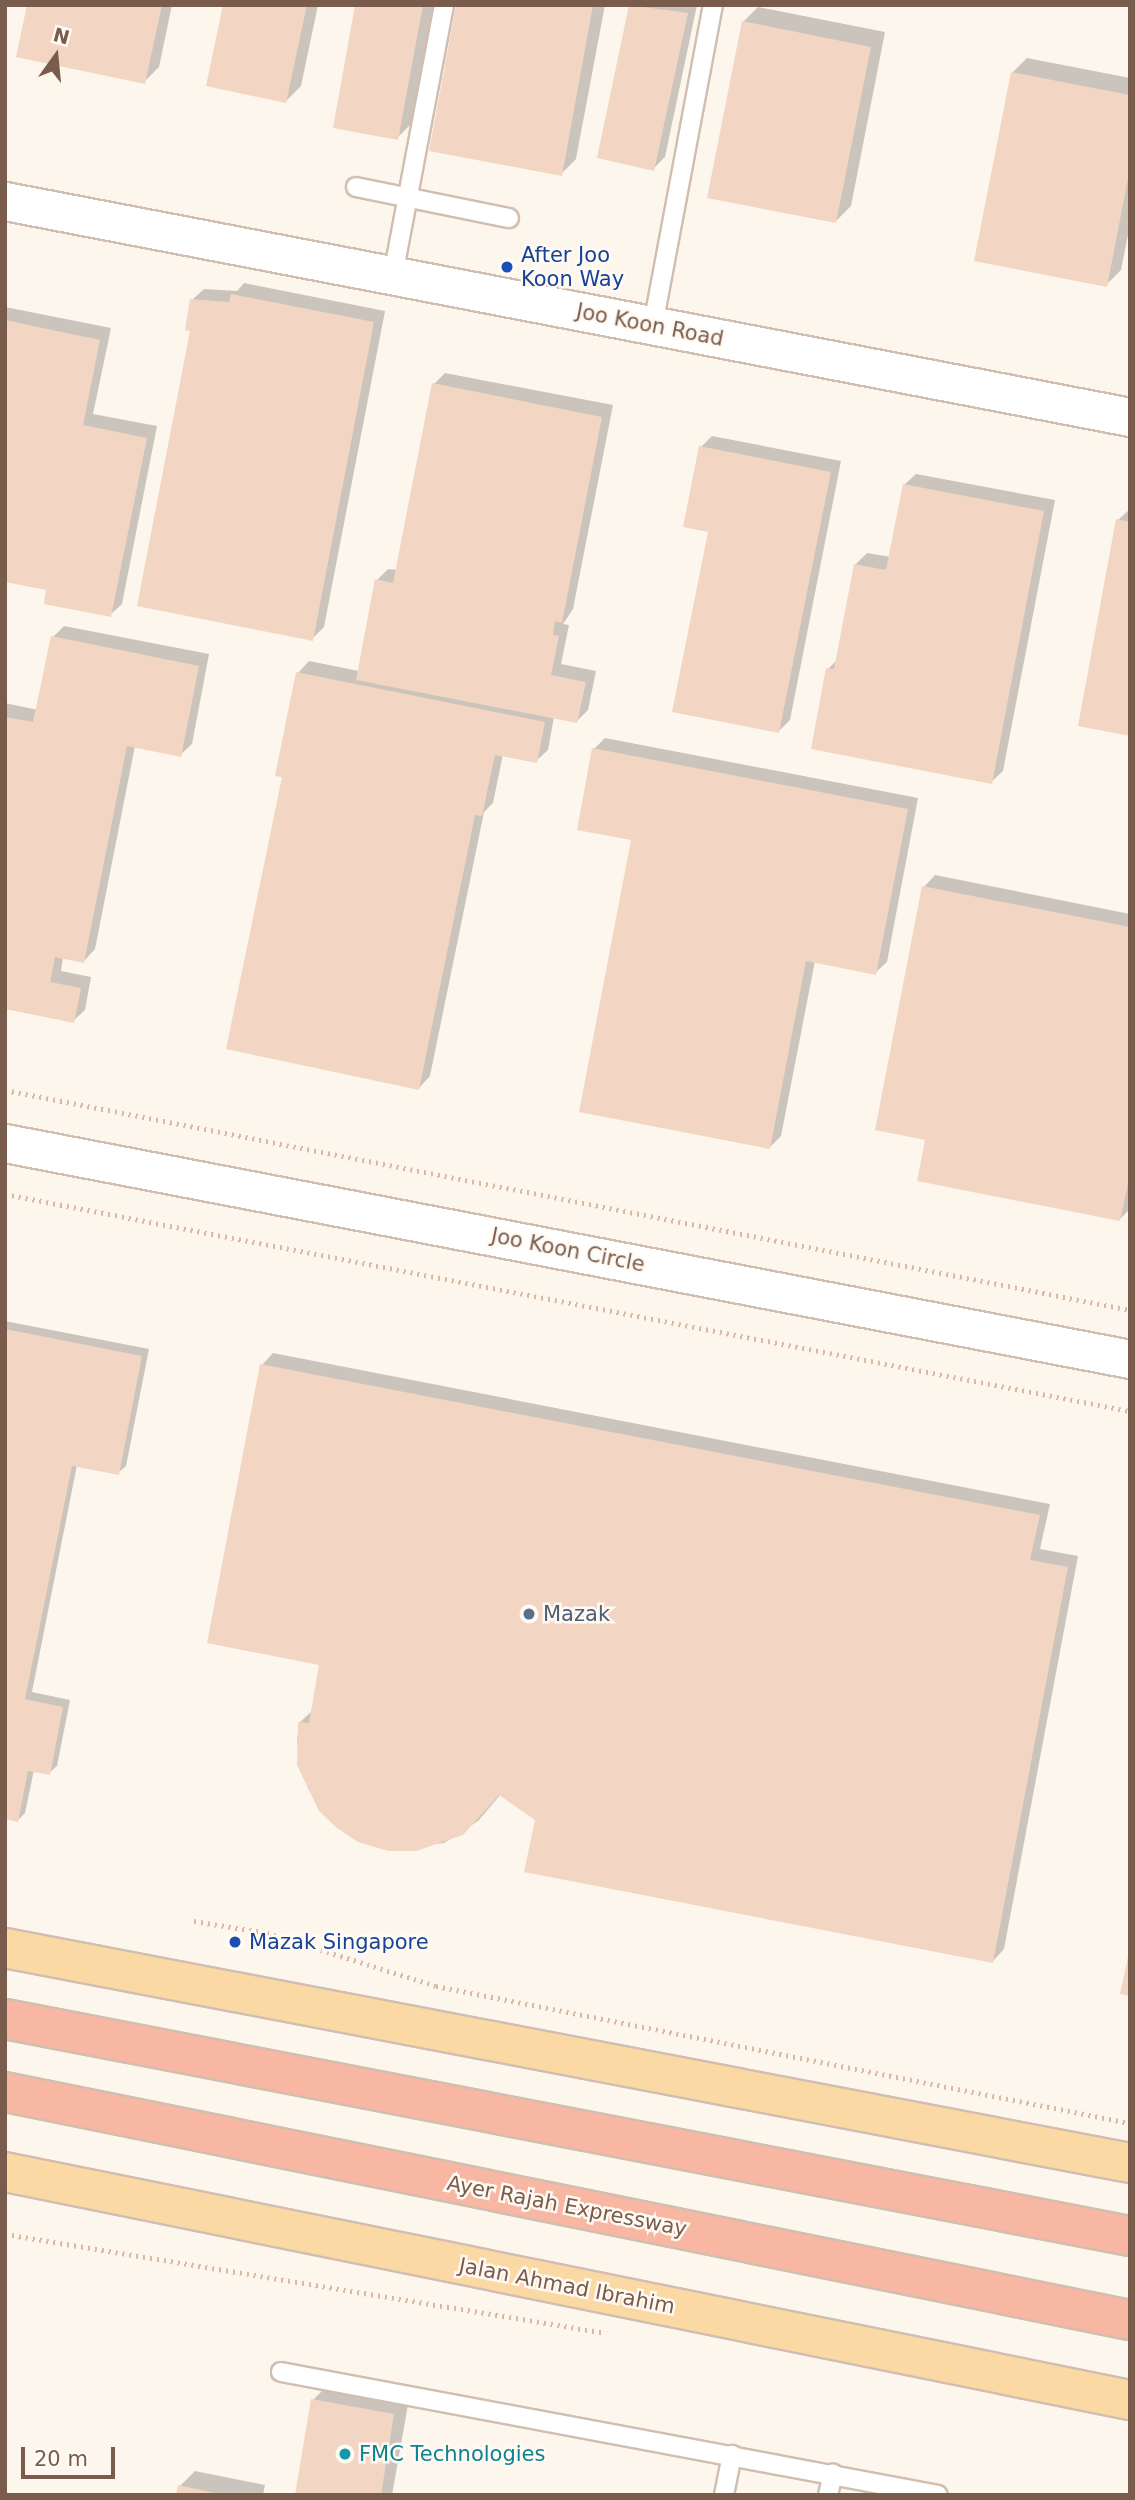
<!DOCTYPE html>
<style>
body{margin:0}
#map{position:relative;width:1135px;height:2500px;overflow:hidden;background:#fdf6ec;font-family:"DejaVu Sans",sans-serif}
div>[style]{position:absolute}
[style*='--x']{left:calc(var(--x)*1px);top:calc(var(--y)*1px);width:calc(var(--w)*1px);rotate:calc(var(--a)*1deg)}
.shadow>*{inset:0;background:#0003}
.building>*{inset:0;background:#f3d5c3}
.path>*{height:4.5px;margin-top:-2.25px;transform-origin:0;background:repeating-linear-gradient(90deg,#d9b8a5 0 2px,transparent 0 7px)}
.roads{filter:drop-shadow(2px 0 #d1beb0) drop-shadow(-2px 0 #d1beb0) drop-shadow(0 2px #d1beb0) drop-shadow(0 -2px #d1beb0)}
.service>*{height:18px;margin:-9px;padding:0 9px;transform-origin:9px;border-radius:9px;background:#fff}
.minor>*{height:37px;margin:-18.5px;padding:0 18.5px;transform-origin:18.5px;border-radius:18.5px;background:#fff}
.primary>*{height:38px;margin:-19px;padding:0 19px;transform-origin:19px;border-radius:19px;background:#fbd9a5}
.motorway>*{height:38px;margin:-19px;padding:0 19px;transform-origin:19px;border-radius:19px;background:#f7b7a3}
.dots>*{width:19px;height:19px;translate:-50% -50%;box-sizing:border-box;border:4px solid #fffaf3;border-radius:50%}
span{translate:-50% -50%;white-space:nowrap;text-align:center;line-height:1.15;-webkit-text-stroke:5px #fffaf3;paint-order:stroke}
.transit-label{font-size:21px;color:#164399}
.left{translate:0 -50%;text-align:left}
.street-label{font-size:21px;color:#7a5c4d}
.service-label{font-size:21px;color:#4e5e75}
.culture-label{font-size:21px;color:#0d838f}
.frame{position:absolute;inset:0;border:7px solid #7a5c4d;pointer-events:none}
.north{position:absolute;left:21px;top:21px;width:70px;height:70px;-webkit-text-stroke:5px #fffaf3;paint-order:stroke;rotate:15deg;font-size:19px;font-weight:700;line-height:28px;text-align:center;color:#7a5c4d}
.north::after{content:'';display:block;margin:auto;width:24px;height:32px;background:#7a5c4d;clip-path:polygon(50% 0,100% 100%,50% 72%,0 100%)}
.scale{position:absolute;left:21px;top:2447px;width:94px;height:32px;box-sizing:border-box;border:4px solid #7a5c4d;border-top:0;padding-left:9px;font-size:21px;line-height:24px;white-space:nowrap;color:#7a5c4d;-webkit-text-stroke:5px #fffaf3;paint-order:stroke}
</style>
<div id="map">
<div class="shadow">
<div style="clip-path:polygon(28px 5px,172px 5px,159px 67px,144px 82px)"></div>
<div style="clip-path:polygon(225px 5px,318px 5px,301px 86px,286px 101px)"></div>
<div style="clip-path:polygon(357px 5px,434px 5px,412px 123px,397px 138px)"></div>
<div style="clip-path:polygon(458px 5px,605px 5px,576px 159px,561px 174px)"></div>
<div style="clip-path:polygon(631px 5px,697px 5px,665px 157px,653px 169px,599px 157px)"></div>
<div style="clip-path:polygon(758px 7px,885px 32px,851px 206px,836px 221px,743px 22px)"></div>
<div style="clip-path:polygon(1027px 58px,1130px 78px,1130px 225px,1121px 270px,1106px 285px,1012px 73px)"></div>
<div style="clip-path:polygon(244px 283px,385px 311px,324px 627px,312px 639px,192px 330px,192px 300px,204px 289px,237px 291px)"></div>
<div style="clip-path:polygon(5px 307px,111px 328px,93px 414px,157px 426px,122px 604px,110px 615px,48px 589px,5px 580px)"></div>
<div style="clip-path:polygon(445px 373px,613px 405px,573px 609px,563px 624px,569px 625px,561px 664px,596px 671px,588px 710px,577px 721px,554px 717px,548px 750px,536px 761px,503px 754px,493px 803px,484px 812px,430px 1076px,419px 1088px,284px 776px,298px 673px,309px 661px,359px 671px,377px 580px,388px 569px,397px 570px,434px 384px)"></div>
<div style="clip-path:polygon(712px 436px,841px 461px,790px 720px,779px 731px,710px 531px,701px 447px)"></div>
<div style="clip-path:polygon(916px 474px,1055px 500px,1003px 771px,991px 782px,828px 669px,838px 659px,856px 564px,867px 553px,891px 557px,904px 485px)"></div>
<div style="clip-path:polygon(1130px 509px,1130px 734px,1118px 520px)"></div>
<div style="clip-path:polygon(64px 626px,209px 654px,192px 744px,180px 755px,135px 746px,95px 949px,84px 961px,63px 957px,61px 971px,91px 977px,85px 1010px,73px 1021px,6px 1008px,5px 1012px,5px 703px,38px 710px,53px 637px)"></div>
<div style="clip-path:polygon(605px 738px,918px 798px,887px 962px,875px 973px,815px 961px,781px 1136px,770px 1147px,594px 749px)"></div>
<div style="clip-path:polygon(935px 875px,1130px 914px,1130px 1209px,1120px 1219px,927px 1138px,924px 887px)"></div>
<div style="clip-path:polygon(5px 1321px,149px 1349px,126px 1466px,118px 1473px,77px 1465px,32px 1692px,70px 1700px,57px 1766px,49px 1773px,34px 1770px,25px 1813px,18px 1820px,5px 1818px)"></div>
<div style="clip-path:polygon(273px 1353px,1050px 1504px,1040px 1549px,1078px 1556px,1004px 1949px,993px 1961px,537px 1819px,501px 1794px,478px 1821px,444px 1843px,388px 1849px,338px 1826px,308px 1789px,297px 1742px,299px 1723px,311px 1712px,321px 1663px,262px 1365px)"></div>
<div style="clip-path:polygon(328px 2385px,409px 2399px,392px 2495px,297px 2495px,313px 2400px)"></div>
<div style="clip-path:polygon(195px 2471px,265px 2485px,263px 2495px,178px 2495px,180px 2486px)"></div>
</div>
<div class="building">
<div style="clip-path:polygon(27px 5px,162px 5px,145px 84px,16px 57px)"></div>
<div style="clip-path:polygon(223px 5px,307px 5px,286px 103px,206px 86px)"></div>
<div style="clip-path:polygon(355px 5px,423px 5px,398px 140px,333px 128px)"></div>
<div style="clip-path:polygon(456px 5px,593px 5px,562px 176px,429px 151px)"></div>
<div style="clip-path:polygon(629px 5px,688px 13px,654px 171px,597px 158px)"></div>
<div style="clip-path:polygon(742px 21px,871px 47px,836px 223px,707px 198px)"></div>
<div style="clip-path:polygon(1011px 72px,1130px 95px,1130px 168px,1107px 287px,974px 261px)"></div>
<div style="clip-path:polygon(231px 294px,374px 322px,313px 641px,137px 606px,190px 331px,185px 330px,190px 299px,229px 302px)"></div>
<div style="clip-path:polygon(5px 320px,100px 340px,83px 425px,147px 438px,111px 617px,44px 604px,46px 590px,5px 582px)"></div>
<div style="clip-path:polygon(432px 383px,602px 417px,562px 623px,555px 621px,553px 635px,559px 636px,551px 675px,586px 682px,577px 723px,356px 680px,375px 579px,393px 583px)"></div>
<div style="clip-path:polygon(699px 446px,831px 472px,779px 733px,672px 712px,708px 532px,683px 527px)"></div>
<div style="clip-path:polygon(903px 484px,1044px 511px,992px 784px,811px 749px,826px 668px,834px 669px,854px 564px,886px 570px)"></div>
<div style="clip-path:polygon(1116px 519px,1130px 522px,1130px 736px,1078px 726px)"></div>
<div style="clip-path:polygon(51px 636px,199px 666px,181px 757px,127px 746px,84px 963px,55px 957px,50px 982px,81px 988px,74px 1023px,5px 1009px,5px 717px,33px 722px)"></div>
<div style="clip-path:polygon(296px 672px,545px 722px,537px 763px,495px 755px,482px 816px,475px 815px,419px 1090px,226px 1049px,282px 777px,275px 776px)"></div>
<div style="clip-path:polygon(592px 748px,908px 809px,876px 975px,806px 961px,770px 1149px,579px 1112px,631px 840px,577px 830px)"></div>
<div style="clip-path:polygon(922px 886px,1130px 927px,1130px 1174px,1120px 1221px,917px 1181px,925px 1140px,875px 1130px)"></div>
<div style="clip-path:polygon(5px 1329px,142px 1356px,119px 1475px,72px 1466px,25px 1699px,63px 1707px,50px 1775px,28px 1771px,18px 1822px,5px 1819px)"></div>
<div style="clip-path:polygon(260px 1364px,1040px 1515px,1030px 1560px,1068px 1567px,993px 1963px,524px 1872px,535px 1820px,499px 1795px,463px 1835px,416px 1851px,388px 1851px,358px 1842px,337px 1828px,319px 1811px,297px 1765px,298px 1722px,309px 1723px,319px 1665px,207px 1643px)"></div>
<div style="clip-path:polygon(1129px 1952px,1130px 1952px,1130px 1996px,1120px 1994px)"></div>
<div style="clip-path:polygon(311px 2399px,394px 2414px,381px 2495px,295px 2495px)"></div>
<div style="clip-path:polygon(178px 2485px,220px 2494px,220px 2495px,176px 2495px)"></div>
</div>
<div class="path">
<div style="--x:5;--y:1090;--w:1146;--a:11.06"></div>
<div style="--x:5;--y:1194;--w:1146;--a:10.92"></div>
<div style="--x:194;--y:1921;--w:74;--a:9.3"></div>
<div style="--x:267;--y:1933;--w:177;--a:17.4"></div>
<div style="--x:436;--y:1986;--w:707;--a:11.17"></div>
<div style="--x:5;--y:2234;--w:609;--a:9.35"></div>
</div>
<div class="roads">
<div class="service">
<div style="--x:356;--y:187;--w:156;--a:11.5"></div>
<div style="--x:393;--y:275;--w:275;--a:-79.3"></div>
<div style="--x:653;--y:325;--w:326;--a:-79.4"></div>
<div style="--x:281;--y:2372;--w:668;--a:10.6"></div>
<div style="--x:724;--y:2495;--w:41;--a:-78.7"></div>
<div style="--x:828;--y:2495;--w:22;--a:-77"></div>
</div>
<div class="minor">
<div style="--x:5;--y:201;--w:1146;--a:10.87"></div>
<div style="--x:5;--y:1143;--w:1146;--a:10.87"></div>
</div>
<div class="primary">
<div style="--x:5;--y:1948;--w:1145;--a:10.82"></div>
<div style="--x:5;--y:2172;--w:1148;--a:11.46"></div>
</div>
<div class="motorway">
<div style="--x:5;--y:2019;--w:1146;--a:10.92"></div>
<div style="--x:5;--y:2092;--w:1148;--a:11.46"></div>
</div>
</div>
<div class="dots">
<div style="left:507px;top:267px;background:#1a4fb4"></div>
<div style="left:529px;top:1614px;background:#5c6f8a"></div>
<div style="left:235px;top:1942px;background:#1a4fb4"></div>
<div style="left:345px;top:2454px;background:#0f9aa8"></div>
</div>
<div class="transit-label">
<span class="left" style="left:521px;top:267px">After Joo<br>Koon Way</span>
<span class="left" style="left:249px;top:1942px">Mazak Singapore</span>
</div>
<div class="street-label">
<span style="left:650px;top:325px;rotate:11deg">Joo Koon Road</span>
<span style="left:568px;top:1250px;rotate:11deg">Joo Koon Circle</span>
<span style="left:567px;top:2206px;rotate:11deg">Ayer Rajah Expressway</span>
<span style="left:567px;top:2286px;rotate:11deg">Jalan Ahmad Ibrahim</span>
</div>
<div class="service-label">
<span class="left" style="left:543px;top:1614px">Mazak</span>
</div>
<div class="culture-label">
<span class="left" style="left:359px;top:2454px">FMC Technologies</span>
</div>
<div class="frame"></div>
<div class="north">N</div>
<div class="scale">20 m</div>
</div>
